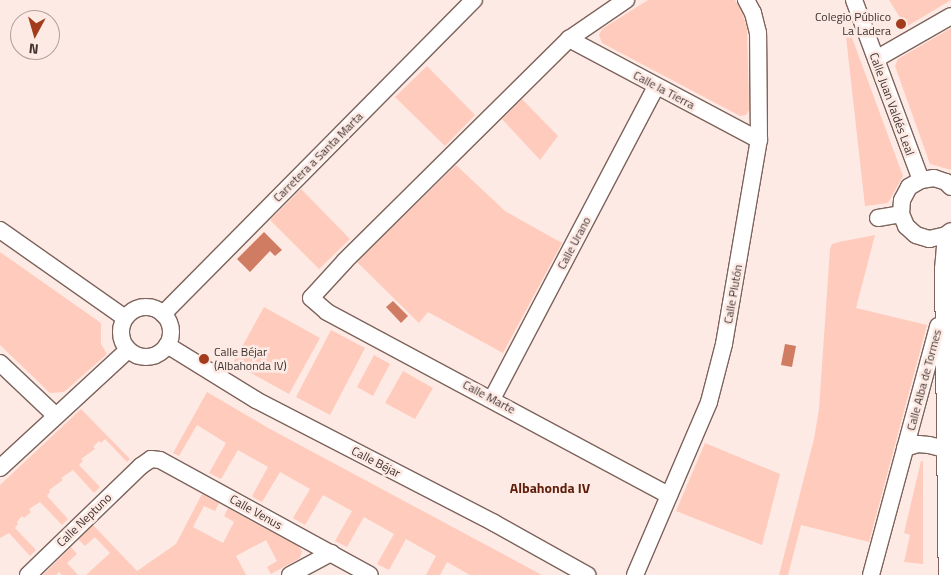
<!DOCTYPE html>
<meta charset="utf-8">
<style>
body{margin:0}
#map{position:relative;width:951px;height:575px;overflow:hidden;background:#fdeae4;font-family:"Titillium Web",sans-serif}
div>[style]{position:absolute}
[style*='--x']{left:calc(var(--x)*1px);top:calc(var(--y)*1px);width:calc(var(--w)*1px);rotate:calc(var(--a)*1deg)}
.green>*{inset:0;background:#ffcbbc}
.water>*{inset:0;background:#d07c63}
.roads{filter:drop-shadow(1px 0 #7d635b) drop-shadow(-1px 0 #7d635b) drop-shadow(0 1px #7d635b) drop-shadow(0 -1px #7d635b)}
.minor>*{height:16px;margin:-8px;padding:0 8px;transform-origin:8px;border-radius:8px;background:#fff}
.minor>.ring{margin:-8px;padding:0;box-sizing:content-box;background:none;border:16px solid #fff;border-radius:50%}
.dots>*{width:14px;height:14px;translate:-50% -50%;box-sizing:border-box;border:2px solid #fdeae4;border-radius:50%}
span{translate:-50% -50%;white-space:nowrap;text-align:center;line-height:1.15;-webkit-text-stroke:5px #fdeae4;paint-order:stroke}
.poi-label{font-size:12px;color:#3e322f}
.right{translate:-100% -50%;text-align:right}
.left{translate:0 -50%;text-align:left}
.street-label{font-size:12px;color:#3e322f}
.neighbourhood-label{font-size:14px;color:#5f1e09;font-weight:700}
.north{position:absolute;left:10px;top:10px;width:50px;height:50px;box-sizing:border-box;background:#fdeae4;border:1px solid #b1a09c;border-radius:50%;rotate:186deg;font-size:14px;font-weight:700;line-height:20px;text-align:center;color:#3e322f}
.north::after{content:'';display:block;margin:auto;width:18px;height:22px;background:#a33c1c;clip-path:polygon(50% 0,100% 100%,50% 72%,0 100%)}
</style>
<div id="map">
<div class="green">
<div style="clip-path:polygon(648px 0,735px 0,742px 12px,747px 28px,749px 110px,746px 115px,740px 116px,602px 43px,599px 35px,602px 29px)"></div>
<div style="clip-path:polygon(889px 0,951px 0,906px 27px)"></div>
<div style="clip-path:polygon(951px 28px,951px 170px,930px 164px,895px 66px,898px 59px)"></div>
<div style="clip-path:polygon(851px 35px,903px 176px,888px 203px,865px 206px,846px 37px)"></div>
<div style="clip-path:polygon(427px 66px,475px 115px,445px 146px,395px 97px)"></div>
<div style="clip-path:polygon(522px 99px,558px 136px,540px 160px,502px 119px)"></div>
<div style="clip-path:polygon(456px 165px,505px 211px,562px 243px,503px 353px,428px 312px,419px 323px,357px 262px)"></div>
<div style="clip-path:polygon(301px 189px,350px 239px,319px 269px,270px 220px)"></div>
<div style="clip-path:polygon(875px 235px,856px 308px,927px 325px,869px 542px,801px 525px,788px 575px,779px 575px,814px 439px,819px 409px,830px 249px,832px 244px,839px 242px)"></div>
<div style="clip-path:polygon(0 252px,101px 323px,101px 344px,107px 354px,64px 392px,50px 393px,0 345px)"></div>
<div style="clip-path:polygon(264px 307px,320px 338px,289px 394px,233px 363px)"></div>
<div style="clip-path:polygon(331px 330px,365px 348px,330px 415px,296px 397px)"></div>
<div style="clip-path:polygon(374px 355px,390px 364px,373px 396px,357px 387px)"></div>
<div style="clip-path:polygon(403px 371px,433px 388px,415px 419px,385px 403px)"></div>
<div style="clip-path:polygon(207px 392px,270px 429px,542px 575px,470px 575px,447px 562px,440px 575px,426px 575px,436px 556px,406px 539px,389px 570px,377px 564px,394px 534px,364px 517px,347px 547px,335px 541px,352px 511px,323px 495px,305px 525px,298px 521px,293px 518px,310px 489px,280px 472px,262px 502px,256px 499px,252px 496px,268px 467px,238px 450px,221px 479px,209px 473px,226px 443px,197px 425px,179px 456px,173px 453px)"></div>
<div style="clip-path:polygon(81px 409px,130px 459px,127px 462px,105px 439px,101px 443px,99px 441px,93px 447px,95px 449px,81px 459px,83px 461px,79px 465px,100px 487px,94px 493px,73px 470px,61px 478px,63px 480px,49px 490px,50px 492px,47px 496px,68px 519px,62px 525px,40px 502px,29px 509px,31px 512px,24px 518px,22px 516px,17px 522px,18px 524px,15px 528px,36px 550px,30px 556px,9px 533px,0 538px,0 485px)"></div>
<div style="clip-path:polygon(705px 443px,780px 474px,762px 545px,676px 511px)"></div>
<div style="clip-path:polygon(921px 461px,923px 461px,923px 564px,904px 562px,910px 535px,904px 533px)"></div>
<div style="clip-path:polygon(202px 494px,219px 503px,215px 511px,204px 506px,193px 527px,223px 543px,234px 522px,224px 516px,228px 508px,298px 546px,302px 551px,300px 558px,271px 574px,267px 567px,277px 561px,266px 540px,236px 556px,246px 575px,86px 575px,110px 553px,95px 537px,85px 546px,78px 539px,93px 525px,137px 571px,176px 544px)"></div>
<div style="clip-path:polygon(71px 547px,77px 554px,67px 563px,78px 575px,62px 575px,59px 572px,56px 575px,43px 575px)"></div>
</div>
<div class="water">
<div style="clip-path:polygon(264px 232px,282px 250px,275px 256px,270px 251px,250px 272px,237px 259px)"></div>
<div style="clip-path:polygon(393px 301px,408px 316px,401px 323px,386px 307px)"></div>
<div style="clip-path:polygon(785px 344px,796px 346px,792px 367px,781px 365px)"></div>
</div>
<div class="roads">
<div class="minor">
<div style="--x:626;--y:0;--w:69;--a:145.6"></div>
<div style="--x:569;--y:39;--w:315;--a:135.3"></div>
<div style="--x:345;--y:261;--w:50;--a:132.6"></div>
<div style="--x:311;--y:298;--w:21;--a:41"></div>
<div style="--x:327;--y:312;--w:388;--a:28.2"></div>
<div style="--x:854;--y:0;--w:192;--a:69.6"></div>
<div style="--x:569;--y:39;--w:215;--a:28"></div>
<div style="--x:876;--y:59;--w:86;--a:-29.8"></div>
<div style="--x:951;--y:187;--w:7;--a:-135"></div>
<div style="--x:946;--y:182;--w:13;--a:-162"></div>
<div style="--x:934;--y:178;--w:13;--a:171"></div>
<div style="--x:921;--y:180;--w:14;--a:150"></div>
<div style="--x:909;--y:187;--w:15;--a:118"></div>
<div style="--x:902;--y:200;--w:14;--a:94"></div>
<div style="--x:901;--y:214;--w:13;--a:67"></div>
<div style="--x:906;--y:226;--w:13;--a:42"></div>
<div style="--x:916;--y:235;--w:14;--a:17"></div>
<div style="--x:929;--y:239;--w:17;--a:-13"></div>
<div style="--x:946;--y:235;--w:6;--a:-39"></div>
<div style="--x:878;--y:218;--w:23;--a:-10"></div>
<div style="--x:0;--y:230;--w:153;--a:35.1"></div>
<div style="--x:946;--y:235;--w:34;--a:95"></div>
<div style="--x:943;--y:269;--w:306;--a:89.3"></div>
<div class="ring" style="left:121px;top:307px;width:34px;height:34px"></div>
<div style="--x:163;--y:314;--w:442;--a:-45.3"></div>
<div style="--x:167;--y:345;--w:105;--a:31.7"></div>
<div style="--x:256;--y:400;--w:268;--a:27.3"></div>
<div style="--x:494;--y:523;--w:107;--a:29.2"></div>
<div style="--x:0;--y:363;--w:77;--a:43.4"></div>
<div style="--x:492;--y:399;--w:352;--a:-62.3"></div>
<div style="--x:905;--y:448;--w:14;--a:-17"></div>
<div style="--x:918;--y:444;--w:11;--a:5"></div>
<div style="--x:929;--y:445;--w:16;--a:14"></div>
<div style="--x:0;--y:468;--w:174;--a:-42.7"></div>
<div style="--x:28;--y:575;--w:157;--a:-44"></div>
<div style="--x:141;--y:466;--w:12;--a:-35"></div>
<div style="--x:151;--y:459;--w:9;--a:6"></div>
<div style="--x:160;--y:460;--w:239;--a:28.7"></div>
<div style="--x:290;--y:575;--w:47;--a:-28.2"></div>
<div style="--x:635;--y:575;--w:188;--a:-66.8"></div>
<div style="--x:709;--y:402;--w:60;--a:-75.5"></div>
<div style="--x:724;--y:344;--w:207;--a:-80.3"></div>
<div style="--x:759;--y:140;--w:107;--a:-90.5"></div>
<div style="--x:758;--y:33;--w:21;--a:-104"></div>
<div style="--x:753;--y:13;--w:15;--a:-118"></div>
<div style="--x:871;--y:575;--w:258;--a:-74.9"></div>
</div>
</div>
<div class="dots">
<div style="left:901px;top:24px;background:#a33c1c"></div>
<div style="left:204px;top:359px;background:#a33c1c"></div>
</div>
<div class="poi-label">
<span class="right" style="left:891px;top:24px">Colegio Público<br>La Ladera</span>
<span class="left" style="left:214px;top:359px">Calle Béjar<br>(Albahonda IV)</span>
</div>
<div class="street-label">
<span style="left:664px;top:90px;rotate:28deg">Calle la Tierra</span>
<span style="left:892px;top:104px;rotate:70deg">Calle Juan Valdés Leal</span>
<span style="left:318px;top:157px;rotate:-45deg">Carretera a Santa Marta</span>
<span style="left:574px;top:243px;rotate:-62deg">Calle Urano</span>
<span style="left:733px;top:294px;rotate:-80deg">Calle Plutón</span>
<span style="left:924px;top:380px;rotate:-75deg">Calle Alba de Tormes</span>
<span style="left:489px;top:397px;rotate:28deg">Calle Marte</span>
<span style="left:376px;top:462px;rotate:27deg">Calle Béjar</span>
<span style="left:256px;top:512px;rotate:29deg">Calle Venus</span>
<span style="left:84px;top:520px;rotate:-44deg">Calle Neptuno</span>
</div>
<div class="neighbourhood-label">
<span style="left:550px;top:488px">Albahonda IV</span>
</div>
<div class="north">N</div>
</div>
